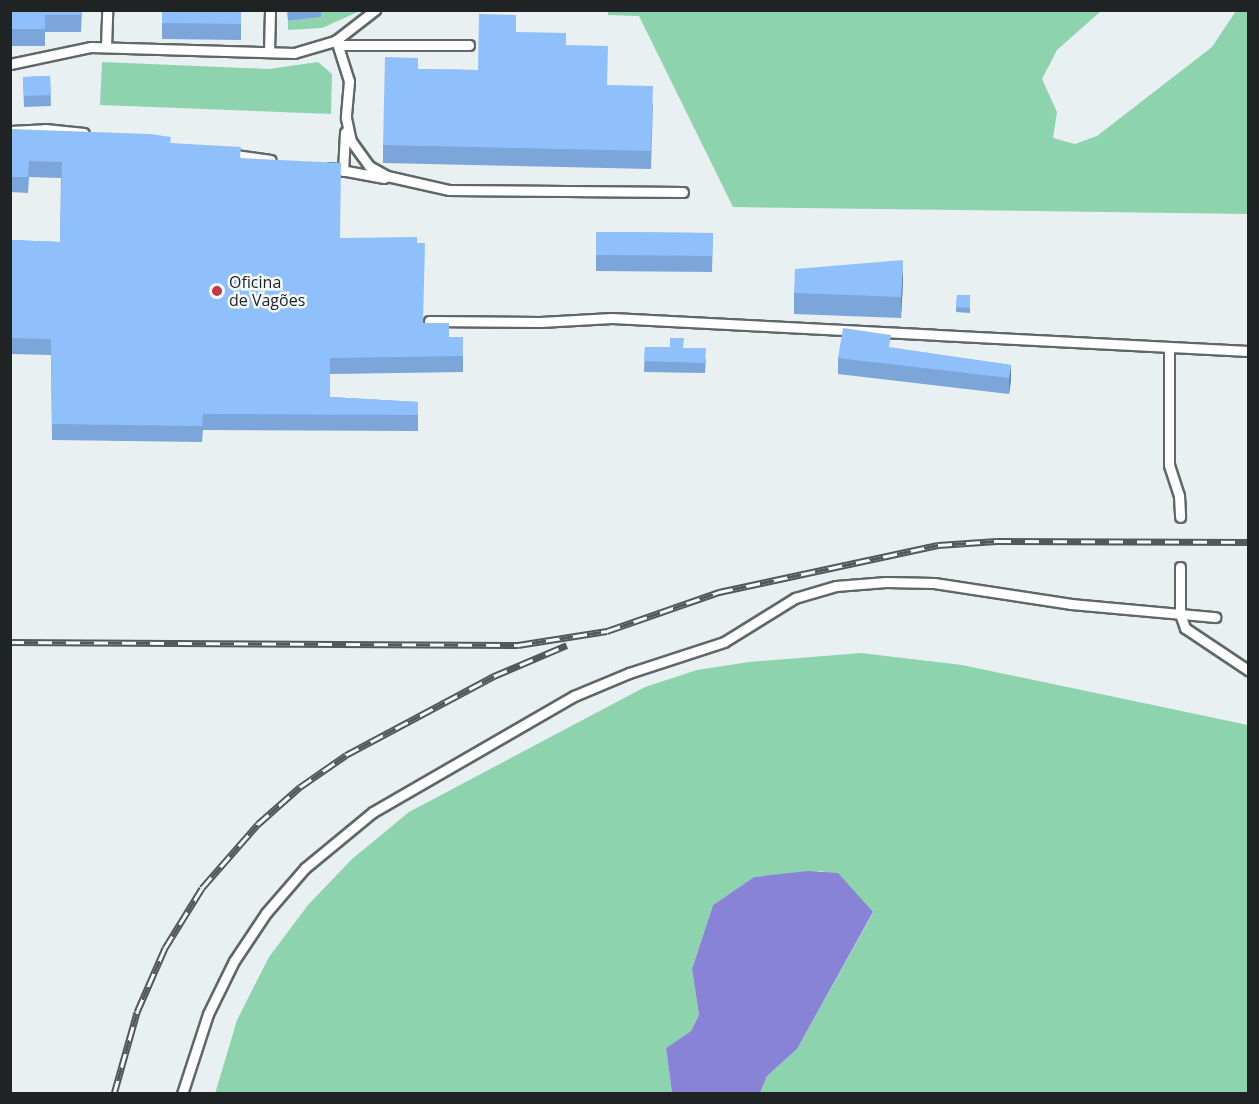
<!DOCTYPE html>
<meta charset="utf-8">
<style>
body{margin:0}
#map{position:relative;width:1259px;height:1104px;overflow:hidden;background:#e8f0f2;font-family:"Open Sans",sans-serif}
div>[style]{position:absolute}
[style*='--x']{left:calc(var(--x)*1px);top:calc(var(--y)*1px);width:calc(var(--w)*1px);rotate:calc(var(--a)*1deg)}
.green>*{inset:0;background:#8dd3ad}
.water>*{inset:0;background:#8983d8}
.roads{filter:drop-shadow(2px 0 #606769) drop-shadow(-2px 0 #606769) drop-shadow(0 2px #606769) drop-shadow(0 -2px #606769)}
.lane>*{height:9px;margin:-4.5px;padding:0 4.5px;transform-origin:4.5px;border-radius:4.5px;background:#fff}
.rail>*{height:7px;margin-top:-3.5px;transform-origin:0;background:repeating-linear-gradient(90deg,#f7fdff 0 14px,#54585a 0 28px);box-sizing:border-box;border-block:2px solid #54585a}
.wall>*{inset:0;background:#7ca5d9}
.shaded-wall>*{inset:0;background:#6586b0}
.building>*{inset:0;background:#90c0fc}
.dots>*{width:16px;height:16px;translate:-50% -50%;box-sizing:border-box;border:3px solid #f7fdff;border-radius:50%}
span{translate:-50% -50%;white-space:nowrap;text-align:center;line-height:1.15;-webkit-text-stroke:5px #f7fdff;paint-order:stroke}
.poi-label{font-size:16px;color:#202324}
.left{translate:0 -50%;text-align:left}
.frame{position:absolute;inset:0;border:12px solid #202324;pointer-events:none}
</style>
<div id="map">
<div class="green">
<div style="clip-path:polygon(608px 10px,1101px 11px,1057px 50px,1042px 79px,1057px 112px,1053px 138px,1075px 144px,1097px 136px,1212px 47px,1236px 11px,1248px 11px,1248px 214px,733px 207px,639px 16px,608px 15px)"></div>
<div style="clip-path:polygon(320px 11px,360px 11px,322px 28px,288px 30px,288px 21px,320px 17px)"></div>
<div style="clip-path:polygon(102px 62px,269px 69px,318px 62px,332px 74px,331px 114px,100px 105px)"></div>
<div style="clip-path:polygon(861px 653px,962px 665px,1248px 725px,1248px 1093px,760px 1093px,767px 1076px,797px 1049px,873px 913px,822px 871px,754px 877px,713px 905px,692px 969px,699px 1015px,691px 1031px,666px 1048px,672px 1093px,215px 1094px,237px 1020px,269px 957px,308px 905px,352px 859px,409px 812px,645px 687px,697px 670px,749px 662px)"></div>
</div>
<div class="water">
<div style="clip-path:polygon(808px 871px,838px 873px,873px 912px,797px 1049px,767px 1076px,760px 1093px,672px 1093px,666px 1048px,691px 1031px,699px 1015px,692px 969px,713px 905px,754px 877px)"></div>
</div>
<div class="roads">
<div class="lane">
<div style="--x:336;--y:40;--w:43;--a:72.4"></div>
<div style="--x:349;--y:81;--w:37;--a:95"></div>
<div style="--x:346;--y:118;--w:24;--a:78"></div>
<div style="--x:351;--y:141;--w:31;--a:54"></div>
<div style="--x:369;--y:166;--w:21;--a:29"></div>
<div style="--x:387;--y:176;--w:64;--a:12.7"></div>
<div style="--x:449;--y:190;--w:234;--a:0.5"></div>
<div style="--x:339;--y:45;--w:130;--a:0"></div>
<div style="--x:106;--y:47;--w:37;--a:-88"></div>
<div style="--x:269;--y:52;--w:42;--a:-88.6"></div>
<div style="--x:10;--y:64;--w:83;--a:-11.9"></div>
<div style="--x:91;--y:47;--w:203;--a:1.7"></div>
<div style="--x:294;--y:53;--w:43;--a:-16.3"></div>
<div style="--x:335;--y:41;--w:51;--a:-37.8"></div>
<div style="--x:10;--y:131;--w:35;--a:-3"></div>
<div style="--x:45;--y:129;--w:39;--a:6"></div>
<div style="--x:228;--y:154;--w:43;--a:7.9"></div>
<div style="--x:330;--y:168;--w:55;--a:10.5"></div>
<div style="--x:343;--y:171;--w:39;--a:-87"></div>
<div style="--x:429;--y:321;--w:111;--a:0.5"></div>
<div style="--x:540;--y:322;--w:72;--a:-3.2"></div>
<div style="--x:612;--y:318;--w:637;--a:2.97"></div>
<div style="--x:1169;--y:347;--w:118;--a:90"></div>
<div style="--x:1169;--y:465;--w:32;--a:72"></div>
<div style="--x:1179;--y:495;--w:22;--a:87"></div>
<div style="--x:1180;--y:567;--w:47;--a:90"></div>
<div style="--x:1180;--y:614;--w:15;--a:70"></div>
<div style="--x:1185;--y:628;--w:76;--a:33.7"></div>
<div style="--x:182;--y:1094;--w:84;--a:-72"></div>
<div style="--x:208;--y:1014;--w:59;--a:-63.9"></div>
<div style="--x:234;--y:961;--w:58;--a:-56.3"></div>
<div style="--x:266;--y:913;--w:60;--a:-49.1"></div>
<div style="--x:305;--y:868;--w:88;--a:-39.5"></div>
<div style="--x:373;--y:812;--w:232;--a:-30"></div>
<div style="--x:574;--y:696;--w:60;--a:-22.7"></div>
<div style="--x:629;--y:673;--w:100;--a:-18.1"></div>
<div style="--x:724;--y:642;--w:84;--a:-31.8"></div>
<div style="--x:795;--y:598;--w:43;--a:-16.3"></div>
<div style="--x:836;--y:586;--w:50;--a:-4.6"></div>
<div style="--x:886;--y:582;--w:48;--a:1.2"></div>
<div style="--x:934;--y:583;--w:139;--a:8.7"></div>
<div style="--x:1071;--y:604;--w:145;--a:5.2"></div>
</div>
</div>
<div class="rail">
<div style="--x:10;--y:642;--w:508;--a:0.34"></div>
<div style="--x:518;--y:645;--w:90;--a:-8.9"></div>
<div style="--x:607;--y:631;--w:119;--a:-19.2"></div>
<div style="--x:719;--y:592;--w:224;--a:-12.1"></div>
<div style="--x:938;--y:545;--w:59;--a:-3.9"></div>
<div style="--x:997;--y:541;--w:251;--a:0.2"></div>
<div style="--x:114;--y:1094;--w:85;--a:-74.3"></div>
<div style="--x:137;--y:1012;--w:70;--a:-66.4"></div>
<div style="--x:165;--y:948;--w:70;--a:-58.3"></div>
<div style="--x:202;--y:888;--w:85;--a:-48.8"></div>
<div style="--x:258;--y:824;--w:56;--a:-41.4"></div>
<div style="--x:300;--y:787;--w:56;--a:-34.8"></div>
<div style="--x:346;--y:755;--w:168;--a:-28.1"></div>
<div style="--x:494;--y:676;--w:79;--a:-23"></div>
</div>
<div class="wall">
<div style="clip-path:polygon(10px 10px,82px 10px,81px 32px,45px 32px,45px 46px,10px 46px)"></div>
<div style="clip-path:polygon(162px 10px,241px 10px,241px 40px,162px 39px)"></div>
<div style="clip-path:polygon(287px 10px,321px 10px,321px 17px,288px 21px)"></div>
<div style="clip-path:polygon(516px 32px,566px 45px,607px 85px,653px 104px,651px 169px,383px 163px,383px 145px,418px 69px,478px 70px)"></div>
<div style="clip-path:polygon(50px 76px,51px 106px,24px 107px,23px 77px)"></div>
<div style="clip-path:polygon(10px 129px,171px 143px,241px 158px,340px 238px,423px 323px,449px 337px,463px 337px,463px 372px,330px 374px,330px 397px,418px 402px,418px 431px,203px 430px,202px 442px,52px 440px,51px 355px,10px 354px,10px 240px,60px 242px,61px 178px,29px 177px,28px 193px,10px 192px)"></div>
<div style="clip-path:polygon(596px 232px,713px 233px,712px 272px,596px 271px)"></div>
<div style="clip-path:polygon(903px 281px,901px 318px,794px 314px,794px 293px)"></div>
<div style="clip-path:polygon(957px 295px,970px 295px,970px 313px,956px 312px)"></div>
<div style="clip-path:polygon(645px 347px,684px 348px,706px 359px,705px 373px,644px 372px)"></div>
<div style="clip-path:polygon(891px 348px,1011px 365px,1011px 380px,1009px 394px,838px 374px,838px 358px)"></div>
</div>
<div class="shaded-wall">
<div style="clip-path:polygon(903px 260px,903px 281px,901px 318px,901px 297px)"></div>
<div style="clip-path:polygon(1011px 365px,1011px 380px,1009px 394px,1009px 378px)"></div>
</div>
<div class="building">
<div style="clip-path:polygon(10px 10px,81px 10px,81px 15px,45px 15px,45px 29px,10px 29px)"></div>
<div style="clip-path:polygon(162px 10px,241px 10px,241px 24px,162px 23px)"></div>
<div style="clip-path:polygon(479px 14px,516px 15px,516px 32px,566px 33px,566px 45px,608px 46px,607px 85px,653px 86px,651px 151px,383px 145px,385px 57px,418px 58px,418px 69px,478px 70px)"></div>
<div style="clip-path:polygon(50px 76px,51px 95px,24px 96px,23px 77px)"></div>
<div style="clip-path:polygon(10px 129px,150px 134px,171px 137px,170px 143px,241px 147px,240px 158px,341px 163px,340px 238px,417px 237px,417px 243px,425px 243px,423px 323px,449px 323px,449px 337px,463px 337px,463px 356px,330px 358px,330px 397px,418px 402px,418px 415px,203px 414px,202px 426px,52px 424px,51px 339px,10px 338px,10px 240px,60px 242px,62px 162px,29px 161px,28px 177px,10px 177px)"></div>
<div style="clip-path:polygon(596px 232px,713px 233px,712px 256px,596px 255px)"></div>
<div style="clip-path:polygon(903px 260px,901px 297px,794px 293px,795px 269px)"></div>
<div style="clip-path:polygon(957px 295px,970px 295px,970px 308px,956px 307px)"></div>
<div style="clip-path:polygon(843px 328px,891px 335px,889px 347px,1011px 365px,1009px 378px,838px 358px)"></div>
<div style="clip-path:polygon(670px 338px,684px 338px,683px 348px,706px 348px,705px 363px,644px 361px,645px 347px,670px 347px)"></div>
</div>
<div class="dots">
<div style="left:217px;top:291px;background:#c63646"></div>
</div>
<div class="poi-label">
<span class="left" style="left:229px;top:291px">Oficina<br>de Vagões</span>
</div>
<div class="frame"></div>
</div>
